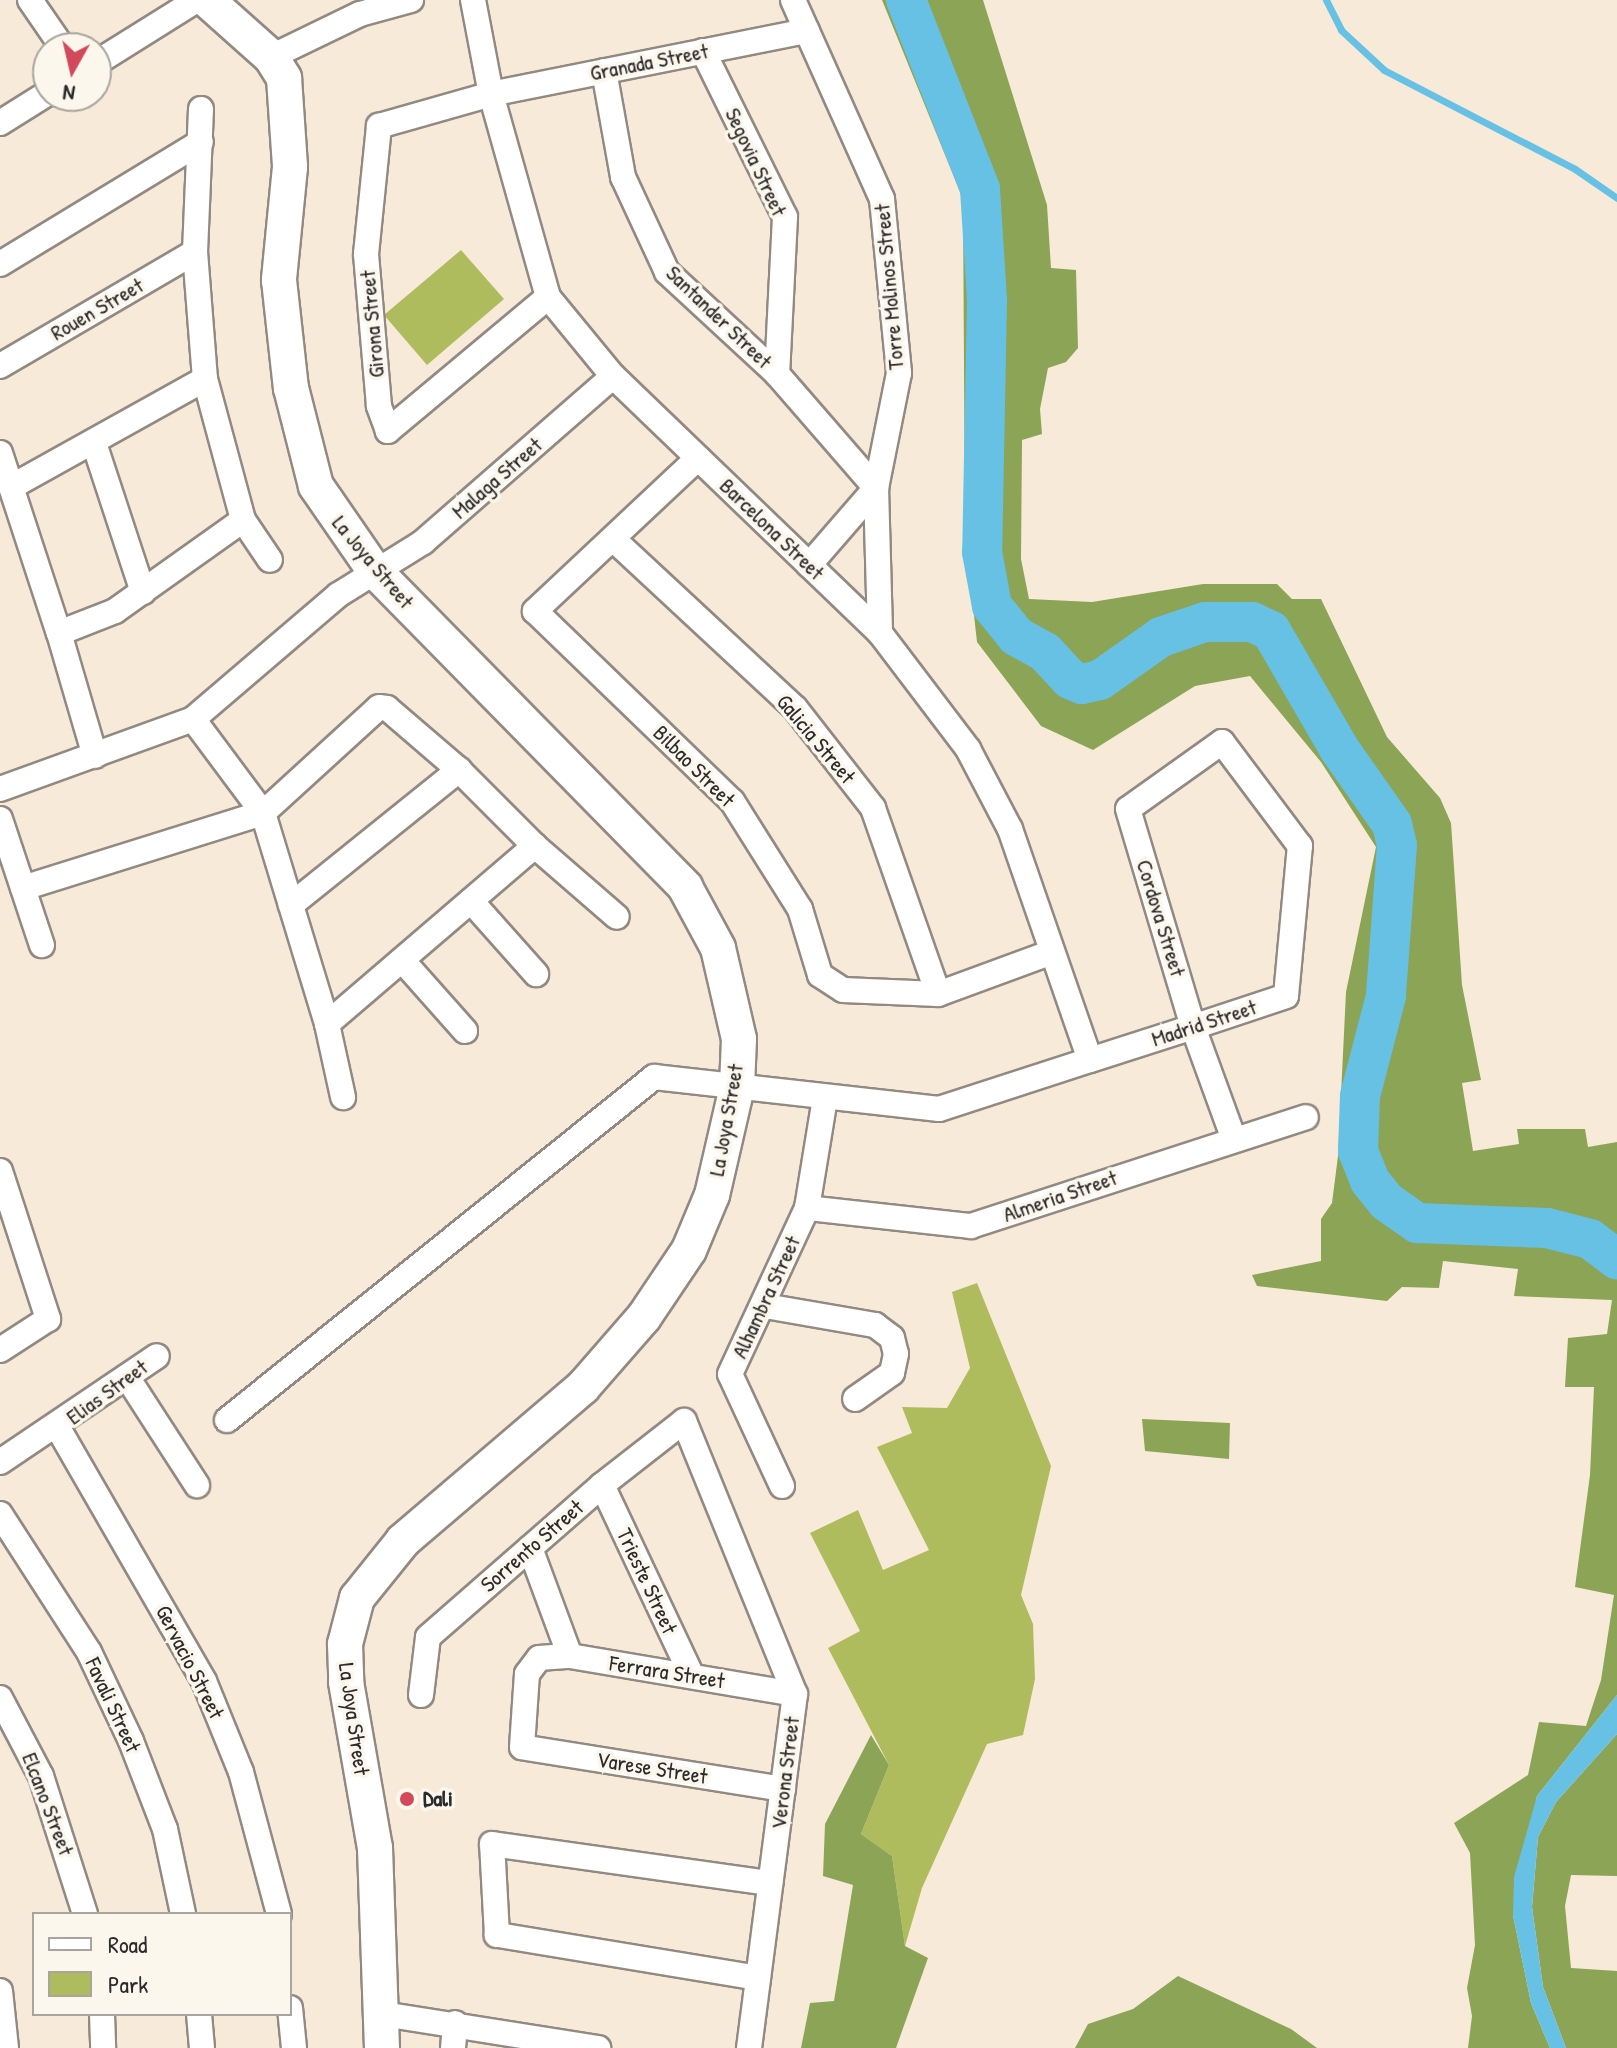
<!DOCTYPE html>
<style>
body{margin:0}
#map{position:relative;width:1617px;height:2048px;overflow:hidden;background:#f8ead8;font-family:"Patrick Hand",sans-serif}
div>[style]{position:absolute}
[style*='--x']{left:calc(var(--x)*1px);top:calc(var(--y)*1px);width:calc(var(--w)*1px);rotate:calc(var(--a)*1deg)}
.green>*{inset:0;background:#afbc5e}
.forest>*{inset:0;background:#8ba455}
.water>*{inset:0;background:#67c1e5}
.stream>*{height:7px;margin:-3.5px;padding:0 3.5px;transform-origin:3.5px;border-radius:3.5px;background:#67c1e5}
.river>*{height:40px;margin:-20px;padding:0 20px;transform-origin:20px;border-radius:20px;background:#67c1e5}
.roads{filter:drop-shadow(2px 0 #928a82) drop-shadow(-2px 0 #928a82) drop-shadow(0 2px #928a82) drop-shadow(0 -2px #928a82)}
.street>*{height:24px;margin:-12px;padding:0 12px;transform-origin:12px;border-radius:12px;background:#fff}
.secondary>*{height:34px;margin:-17px;padding:0 17px;transform-origin:17px;border-radius:17px;background:#fff}
.dots>*{width:22px;height:22px;translate:-50% -50%;box-sizing:border-box;border:4px solid #fbf7ec;border-radius:50%}
span{translate:-50% -50%;white-space:nowrap;text-align:center;line-height:1.15;-webkit-text-stroke:7px #fbf7ec;paint-order:stroke}
.street-label{font-size:22px;color:#2b2b2b}
.poi-label{font-size:22px;color:#2b2b2b;font-weight:700}
.left{translate:0 -50%;text-align:left}
.legend{position:absolute;left:32px;top:1912px;width:260px;height:104px;box-sizing:border-box;background:#fbf7ec;border:2px solid #a8a59f;margin:0;padding:10px 14px;list-style:none;font-size:24px;color:#2b2b2b}
.legend li{display:flex;align-items:center;gap:16px;height:40px}
.legend b{width:40px;border:2px solid #a8a59f}
.north{position:absolute;left:32px;top:32px;width:80px;height:80px;box-sizing:border-box;background:#fbf7ec;border:2px solid #a8a59f;border-radius:50%;rotate:188deg;font-size:22px;font-weight:700;line-height:32px;text-align:center;color:#2b2b2b}
.north::after{content:'';display:block;margin:auto;width:28px;height:36px;background:#d1495b;clip-path:polygon(50% 0,100% 100%,50% 72%,0 100%)}
</style>
<div id="map">
<div class="green">
<div style="clip-path:polygon(461px 250px,504px 299px,427px 365px,384px 315px)"></div>
<div style="clip-path:polygon(977px 1283px,1051px 1466px,1021px 1595px,1033px 1624px,1035px 1679px,1023px 1735px,987px 1744px,922px 1888px,905px 1946px,892px 1856px,861px 1834px,889px 1765px,828px 1648px,860px 1631px,810px 1533px,858px 1510px,883px 1570px,929px 1550px,877px 1447px,912px 1433px,902px 1407px,947px 1408px,970px 1368px,952px 1292px)"></div>
</div>
<div class="forest">
<div style="clip-path:polygon(882px 0,983px 0,1047px 205px,1051px 268px,1076px 270px,1078px 348px,1066px 362px,1048px 368px,1040px 409px,1042px 434px,1022px 440px,1021px 559px,1029px 599px,1092px 602px,1203px 584px,1277px 584px,1292px 599px,1321px 599px,1387px 737px,1440px 798px,1451px 823px,1462px 985px,1481px 1080px,1462px 1083px,1473px 1151px,1519px 1144px,1517px 1129px,1585px 1129px,1588px 1147px,1617px 1142px,1617px 1695px,1537px 1796px,1513px 1915px,1531px 2003px,1550px 2048px,1468px 2048px,1472px 2016px,1467px 1988px,1475px 1945px,1470px 1853px,1454px 1823px,1528px 1775px,1539px 1722px,1586px 1726px,1601px 1680px,1614px 1595px,1575px 1587px,1590px 1475px,1594px 1387px,1565px 1387px,1568px 1338px,1607px 1334px,1612px 1300px,1514px 1296px,1518px 1269px,1443px 1261px,1439px 1288px,1402px 1287px,1387px 1301px,1257px 1286px,1252px 1275px,1321px 1261px,1321px 1219px,1332px 1203px,1338px 1156px,1346px 992px,1376px 847px,1321px 762px,1250px 676px,1195px 686px,1093px 750px,1041px 726px,977px 642px,965px 535px,963px 199px)"></div>
<div style="clip-path:polygon(1142px 1419px,1230px 1423px,1229px 1459px,1145px 1451px)"></div>
<div style="clip-path:polygon(1617px 1734px,1617px 1876px,1571px 1875px,1565px 1906px,1571px 1968px,1617px 1971px,1617px 2048px,1566px 2048px,1543px 1987px,1532px 1907px,1538px 1837px,1556px 1802px)"></div>
<div style="clip-path:polygon(871px 1735px,889px 1765px,861px 1834px,892px 1856px,905px 1946px,928px 1958px,896px 2048px,801px 2048px,810px 2003px,834px 2001px,853px 1885px,823px 1876px,825px 1824px)"></div>
<div style="clip-path:polygon(1178px 1976px,1291px 2029px,1317px 2048px,1075px 2048px,1088px 2024px,1133px 2009px)"></div>
</div>
<div class="water">
<div style="clip-path:polygon(1617px 1695px,1617px 1734px,1556px 1802px,1538px 1837px,1532px 1907px,1543px 1987px,1566px 2048px,1550px 2048px,1531px 2003px,1513px 1915px,1514px 1877px,1537px 1796px)"></div>
</div>
<div class="stream">
<div style="--x:1326;--y:0;--w:34;--a:63"></div>
<div style="--x:1341;--y:30;--w:59;--a:42.9"></div>
<div style="--x:1384;--y:70;--w:215;--a:27.4"></div>
<div style="--x:1575;--y:169;--w:51;--a:34.6"></div>
</div>
<div class="river">
<div style="--x:906;--y:0;--w:203;--a:68.6"></div>
<div style="--x:980;--y:189;--w:112;--a:86.4"></div>
<div style="--x:987;--y:301;--w:251;--a:91.1"></div>
<div style="--x:982;--y:552;--w:55;--a:79.5"></div>
<div style="--x:992;--y:606;--w:38;--a:51"></div>
<div style="--x:1016;--y:636;--w:33;--a:29"></div>
<div style="--x:1045;--y:652;--w:37;--a:47"></div>
<div style="--x:1070;--y:679;--w:13;--a:23"></div>
<div style="--x:1082;--y:684;--w:18;--a:-13"></div>
<div style="--x:1100;--y:680;--w:75;--a:-35.2"></div>
<div style="--x:1161;--y:637;--w:46;--a:-18.8"></div>
<div style="--x:1205;--y:622;--w:47;--a:0"></div>
<div style="--x:1252;--y:622;--w:21;--a:25"></div>
<div style="--x:1271;--y:631;--w:138;--a:59.9"></div>
<div style="--x:1340;--y:750;--w:90;--a:54.9"></div>
<div style="--x:1392;--y:824;--w:22;--a:77"></div>
<div style="--x:1397;--y:845;--w:151;--a:94.2"></div>
<div style="--x:1386;--y:996;--w:103;--a:104.6"></div>
<div style="--x:1360;--y:1096;--w:55;--a:92.1"></div>
<div style="--x:1358;--y:1151;--w:32;--a:68"></div>
<div style="--x:1370;--y:1181;--w:27;--a:51"></div>
<div style="--x:1387;--y:1202;--w:37;--a:35"></div>
<div style="--x:1417;--y:1223;--w:130;--a:2.2"></div>
<div style="--x:1547;--y:1228;--w:44;--a:14.3"></div>
<div style="--x:1590;--y:1239;--w:34;--a:37"></div>
</div>
<div class="roads">
<div class="street">
<div style="--x:30;--y:0;--w:58;--a:55.5"></div>
<div style="--x:473;--y:0;--w:96;--a:79.2"></div>
<div style="--x:491;--y:94;--w:211;--a:74.3"></div>
<div style="--x:548;--y:297;--w:102;--a:50.6"></div>
<div style="--x:613;--y:376;--w:371;--a:43.9"></div>
<div style="--x:880;--y:633;--w:146;--a:52.8"></div>
<div style="--x:968;--y:749;--w:90;--a:62.3"></div>
<div style="--x:1010;--y:829;--w:244;--a:70.9"></div>
<div style="--x:793;--y:0;--w:218;--a:65.9"></div>
<div style="--x:882;--y:199;--w:175;--a:84.4"></div>
<div style="--x:899;--y:373;--w:117;--a:101.3"></div>
<div style="--x:876;--y:488;--w:102;--a:131"></div>
<div style="--x:703;--y:51;--w:185;--a:63.7"></div>
<div style="--x:785;--y:217;--w:157;--a:92.9"></div>
<div style="--x:271;--y:57;--w:99;--a:-25.8"></div>
<div style="--x:360;--y:14;--w:53;--a:-15.4"></div>
<div style="--x:96;--y:63;--w:119;--a:-32"></div>
<div style="--x:604;--y:71;--w:108;--a:79.8"></div>
<div style="--x:623;--y:177;--w:105;--a:65.1"></div>
<div style="--x:667;--y:272;--w:150;--a:42.8"></div>
<div style="--x:777;--y:374;--w:151;--a:49"></div>
<div style="--x:876;--y:488;--w:145;--a:88.4"></div>
<div style="--x:201;--y:109;--w:143;--a:92.4"></div>
<div style="--x:195;--y:252;--w:127;--a:85.5"></div>
<div style="--x:205;--y:379;--w:146;--a:74.9"></div>
<div style="--x:243;--y:520;--w:48;--a:56"></div>
<div style="--x:0;--y:123;--w:57;--a:-32"></div>
<div style="--x:0;--y:264;--w:235;--a:-31.3"></div>
<div style="--x:548;--y:297;--w:209;--a:140.1"></div>
<div style="--x:388;--y:431;--w:27;--a:-110"></div>
<div style="--x:379;--y:406;--w:153;--a:-94.9"></div>
<div style="--x:366;--y:254;--w:129;--a:-84.2"></div>
<div style="--x:379;--y:126;--w:116;--a:-15.9"></div>
<div style="--x:491;--y:94;--w:322;--a:-11.3"></div>
<div style="--x:0;--y:366;--w:226;--a:-30.3"></div>
<div style="--x:94;--y:443;--w:157;--a:71.8"></div>
<div style="--x:0;--y:453;--w:189;--a:71.9"></div>
<div style="--x:59;--y:633;--w:60;--a:-21.4"></div>
<div style="--x:115;--y:611;--w:157;--a:-35.4"></div>
<div style="--x:698;--y:458;--w:224;--a:136.8"></div>
<div style="--x:535;--y:611;--w:274;--a:44"></div>
<div style="--x:732;--y:801;--w:128;--a:57.8"></div>
<div style="--x:800;--y:909;--w:69;--a:73.1"></div>
<div style="--x:820;--y:975;--w:27;--a:33"></div>
<div style="--x:843;--y:990;--w:95;--a:2.4"></div>
<div style="--x:938;--y:994;--w:121;--a:-20.2"></div>
<div style="--x:11;--y:487;--w:222;--a:-29.1"></div>
<div style="--x:613;--y:539;--w:248;--a:42.9"></div>
<div style="--x:795;--y:708;--w:127;--a:52"></div>
<div style="--x:873;--y:808;--w:197;--a:70.7"></div>
<div style="--x:59;--y:633;--w:128;--a:73.7"></div>
<div style="--x:193;--y:719;--w:117;--a:53.3"></div>
<div style="--x:263;--y:813;--w:220;--a:73.1"></div>
<div style="--x:327;--y:1024;--w:75;--a:77.6"></div>
<div style="--x:0;--y:789;--w:205;--a:-19.9"></div>
<div style="--x:193;--y:719;--w:191;--a:-40.5"></div>
<div style="--x:338;--y:595;--w:100;--a:-31.9"></div>
<div style="--x:423;--y:542;--w:252;--a:-41.1"></div>
<div style="--x:0;--y:819;--w:133;--a:71.6"></div>
<div style="--x:23;--y:888;--w:251;--a:-17.4"></div>
<div style="--x:263;--y:813;--w:157;--a:-42.4"></div>
<div style="--x:379;--y:707;--w:8;--a:7"></div>
<div style="--x:387;--y:708;--w:95;--a:40.7"></div>
<div style="--x:459;--y:770;--w:107;--a:45"></div>
<div style="--x:535;--y:846;--w:108;--a:40.9"></div>
<div style="--x:471;--y:901;--w:98;--a:48.3"></div>
<div style="--x:291;--y:905;--w:216;--a:-38.8"></div>
<div style="--x:402;--y:960;--w:95;--a:48.4"></div>
<div style="--x:327;--y:1024;--w:274;--a:-40.6"></div>
<div style="--x:0;--y:1171;--w:156;--a:72"></div>
<div style="--x:48;--y:1319;--w:57;--a:147.1"></div>
<div style="--x:807;--y:1208;--w:165;--a:6.3"></div>
<div style="--x:971;--y:1226;--w:352;--a:-18"></div>
<div style="--x:765;--y:1306;--w:112;--a:9.8"></div>
<div style="--x:875;--y:1325;--w:21;--a:37"></div>
<div style="--x:892;--y:1338;--w:16;--a:76"></div>
<div style="--x:896;--y:1354;--w:19;--a:102"></div>
<div style="--x:892;--y:1373;--w:45;--a:144.9"></div>
<div style="--x:127;--y:1377;--w:129;--a:57.1"></div>
<div style="--x:227;--y:1420;--w:548;--a:-38.77"></div>
<div style="--x:654;--y:1077;--w:287;--a:6.4"></div>
<div style="--x:939;--y:1109;--w:159;--a:-18"></div>
<div style="--x:1090;--y:1060;--w:108;--a:-17.8"></div>
<div style="--x:1193;--y:1027;--w:98;--a:-18.4"></div>
<div style="--x:1286;--y:996;--w:151;--a:-84.7"></div>
<div style="--x:1300;--y:846;--w:130;--a:-126.9"></div>
<div style="--x:1222;--y:742;--w:115;--a:144.5"></div>
<div style="--x:1128;--y:809;--w:227;--a:73.4"></div>
<div style="--x:1193;--y:1027;--w:117;--a:70"></div>
<div style="--x:58;--y:1428;--w:292;--a:60"></div>
<div style="--x:204;--y:1681;--w:98;--a:67.9"></div>
<div style="--x:241;--y:1772;--w:147;--a:75"></div>
<div style="--x:0;--y:1462;--w:189;--a:-34"></div>
<div style="--x:602;--y:1485;--w:211;--a:64.8"></div>
<div style="--x:782;--y:1486;--w:123;--a:-114.9"></div>
<div style="--x:730;--y:1374;--w:183;--a:-65.1"></div>
<div style="--x:807;--y:1208;--w:111;--a:-80.7"></div>
<div style="--x:0;--y:1514;--w:164;--a:57.2"></div>
<div style="--x:89;--y:1652;--w:98;--a:64.7"></div>
<div style="--x:131;--y:1741;--w:94;--a:68.9"></div>
<div style="--x:165;--y:1829;--w:87;--a:78"></div>
<div style="--x:530;--y:1548;--w:115;--a:69.7"></div>
<div style="--x:421;--y:1695;--w:58;--a:-83.1"></div>
<div style="--x:428;--y:1637;--w:231;--a:-41.1"></div>
<div style="--x:602;--y:1485;--w:104;--a:-38"></div>
<div style="--x:684;--y:1421;--w:295;--a:67.9"></div>
<div style="--x:795;--y:1694;--w:357;--a:97.4"></div>
<div style="--x:0;--y:1698;--w:88;--a:62.3"></div>
<div style="--x:41;--y:1776;--w:145;--a:72.3"></div>
<div style="--x:783;--y:1789;--w:264;--a:-170.9"></div>
<div style="--x:522;--y:1747;--w:73;--a:-86.1"></div>
<div style="--x:527;--y:1674;--w:20;--a:-53"></div>
<div style="--x:539;--y:1658;--w:31;--a:-4"></div>
<div style="--x:570;--y:1656;--w:228;--a:9.6"></div>
<div style="--x:758;--y:1978;--w:265;--a:-170.6"></div>
<div style="--x:497;--y:1935;--w:91;--a:-93.1"></div>
<div style="--x:492;--y:1844;--w:281;--a:8"></div>
<div style="--x:0;--y:1991;--w:57;--a:84"></div>
<div style="--x:290;--y:2008;--w:40;--a:84.3"></div>
<div style="--x:102;--y:2014;--w:34;--a:88"></div>
<div style="--x:199;--y:2014;--w:34;--a:85"></div>
<div style="--x:383;--y:2014;--w:218;--a:9"></div>
<div style="--x:453;--y:2048;--w:25;--a:-85"></div>
</div>
<div class="secondary">
<div style="--x:207;--y:0;--w:86;--a:41.7"></div>
<div style="--x:271;--y:57;--w:25;--a:58"></div>
<div style="--x:284;--y:78;--w:89;--a:86.1"></div>
<div style="--x:290;--y:167;--w:114;--a:95.6"></div>
<div style="--x:279;--y:280;--w:109;--a:83.7"></div>
<div style="--x:291;--y:388;--w:101;--a:75.7"></div>
<div style="--x:316;--y:486;--w:102;--a:55.4"></div>
<div style="--x:374;--y:570;--w:444;--a:45.5"></div>
<div style="--x:685;--y:887;--w:69;--a:61.6"></div>
<div style="--x:718;--y:948;--w:93;--a:77"></div>
<div style="--x:739;--y:1039;--w:48;--a:92.4"></div>
<div style="--x:737;--y:1087;--w:111;--a:103"></div>
<div style="--x:712;--y:1195;--w:60;--a:112.7"></div>
<div style="--x:689;--y:1250;--w:81;--a:123.9"></div>
<div style="--x:644;--y:1317;--w:93;--a:131.1"></div>
<div style="--x:583;--y:1387;--w:237;--a:139.5"></div>
<div style="--x:403;--y:1541;--w:73;--a:128.9"></div>
<div style="--x:357;--y:1598;--w:48;--a:104.6"></div>
<div style="--x:345;--y:1644;--w:38;--a:88"></div>
<div style="--x:346;--y:1682;--w:169;--a:80.1"></div>
<div style="--x:375;--y:1848;--w:200;--a:88"></div>
</div>
</div>
<div class="dots">
<div style="left:407px;top:1799px;background:#d1495b"></div>
</div>
<div class="street-label">
<span style="left:649px;top:62px;rotate:-11deg">Granada Street</span>
<span style="left:756px;top:162px;rotate:65deg">Segovia Street</span>
<span style="left:889px;top:287px;rotate:-95deg">Torre Molinos Street</span>
<span style="left:97px;top:309px;rotate:-30deg">Rouen Street</span>
<span style="left:719px;top:317px;rotate:44deg">Santander Street</span>
<span style="left:372px;top:324px;rotate:-95deg">Girona Street</span>
<span style="left:497px;top:478px;rotate:-41deg">Malaga Street</span>
<span style="left:772px;top:529px;rotate:44deg">Barcelona Street</span>
<span style="left:373px;top:562px;rotate:50deg">La Joya Street</span>
<span style="left:816px;top:739px;rotate:50deg">Galicia Street</span>
<span style="left:694px;top:766px;rotate:45deg">Bilbao Street</span>
<span style="left:1161px;top:918px;rotate:73deg">Cordova Street</span>
<span style="left:1204px;top:1023px;rotate:-18deg">Madrid Street</span>
<span style="left:726px;top:1120px;rotate:-80deg">La Joya Street</span>
<span style="left:1060px;top:1196px;rotate:-19deg">Almeria Street</span>
<span style="left:766px;top:1297px;rotate:-65deg">Alhambra Street</span>
<span style="left:107px;top:1392px;rotate:-36deg">Elias Street</span>
<span style="left:532px;top:1546px;rotate:-41deg">Sorrento Street</span>
<span style="left:647px;top:1581px;rotate:65deg">Trieste Street</span>
<span style="left:190px;top:1662px;rotate:63deg">Gervacio Street</span>
<span style="left:667px;top:1672px;rotate:9deg">Ferrara Street</span>
<span style="left:113px;top:1705px;rotate:65deg">Favali Street</span>
<span style="left:354px;top:1719px;rotate:82deg">La Joya Street</span>
<span style="left:652px;top:1768px;rotate:9deg">Varese Street</span>
<span style="left:785px;top:1773px;rotate:-83deg">Verona Street</span>
<span style="left:48px;top:1804px;rotate:69deg">Elcano Street</span>
</div>
<div class="poi-label">
<span class="left" style="left:423px;top:1799px">Dali</span>
</div>
<ul class="legend">
<li><b style="height:10px;background:#fff"></b>Road</li>
<li><b style="height:22px;background:#afbc5e"></b>Park</li>
</ul>
<div class="north">N</div>
</div>
